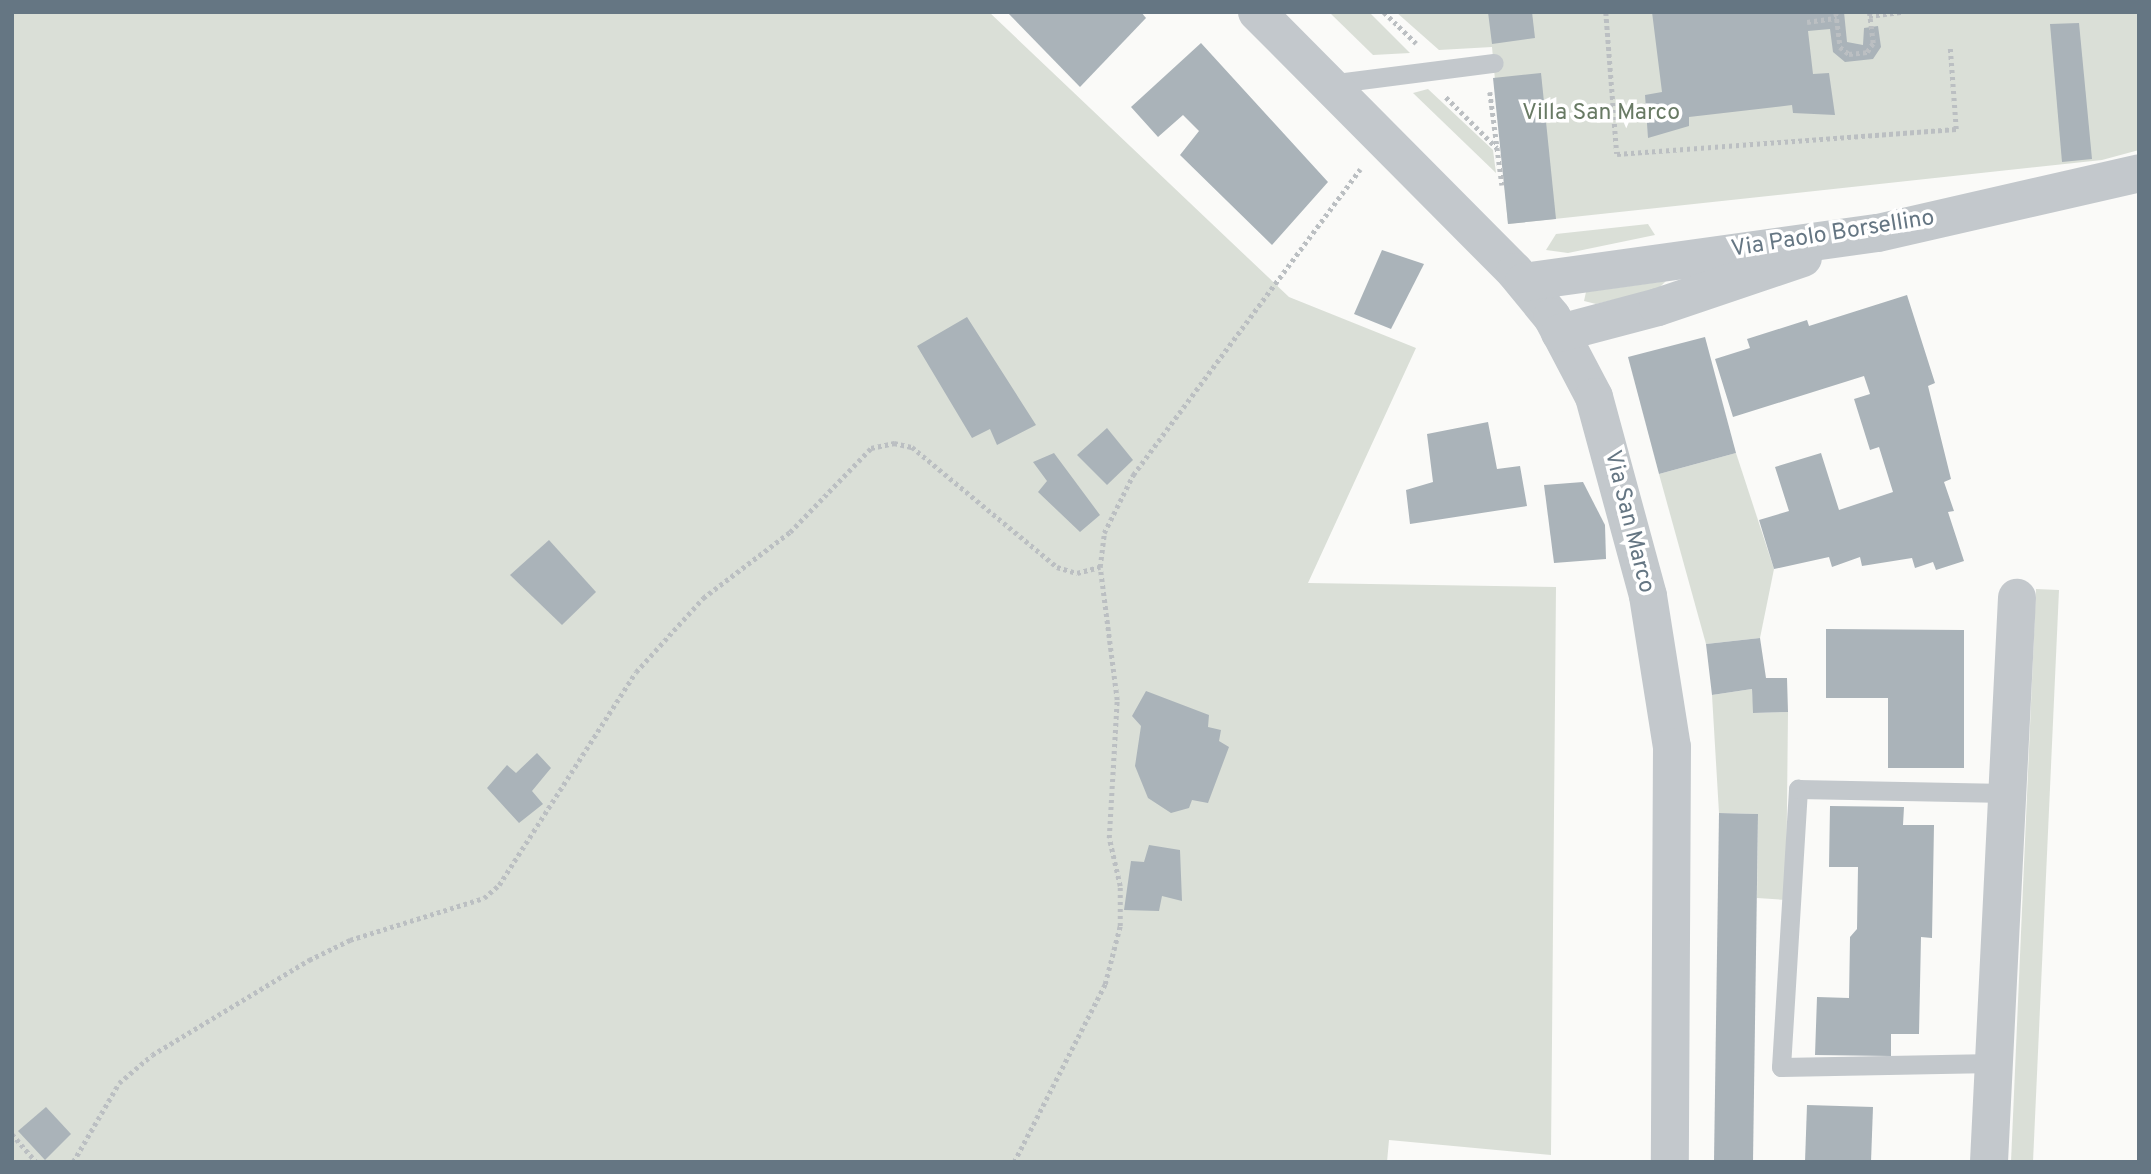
<!DOCTYPE html>
<style>
body{margin:0}
#map{position:relative;width:2151px;height:1174px;overflow:hidden;background:#fafaf8;font-family:Overpass,sans-serif}
div>[style]{position:absolute}
[style*='--x']{left:calc(var(--x)*1px);top:calc(var(--y)*1px);width:calc(var(--w)*1px);rotate:calc(var(--a)*1deg)}
.green>*{inset:0;background:#dadfd7}
.building>*{inset:0;background:#aab3b9}
.path>*{height:4.5px;margin-top:-2.25px;transform-origin:0;background:repeating-linear-gradient(90deg,#bbbfc2 0 3.5px,transparent 0 7px)}
.service>*{height:19px;margin:-9.5px;padding:0 9.5px;transform-origin:9.5px;border-radius:9.5px;background:#c3c8cc}
.minor>*{height:38px;margin:-19px;padding:0 19px;transform-origin:19px;border-radius:19px;background:#c3c8cc}
.tertiary>*{height:38px;margin:-19px;padding:0 19px;transform-origin:19px;border-radius:19px;background:#c3c8cc}
span{translate:-50% -50%;white-space:nowrap;text-align:center;line-height:1.15;-webkit-text-stroke:7px #fff;paint-order:stroke}
.park-label{font-size:23px;color:#687a64}
.street-label{font-size:23px;color:#657683}
.frame{position:absolute;inset:0;border:14px solid #657683;pointer-events:none}
</style>
<div id="map">
<div class="green">
<div style="clip-path:polygon(12px 12px,989px 12px,1289px 297px,1416px 348px,1308px 583px,1556px 587px,1551px 1155px,1389px 1140px,1387px 1162px,12px 1162px)"></div>
<div style="clip-path:polygon(1329px 12px,1369px 12px,1410px 53px,1373px 55px)"></div>
<div style="clip-path:polygon(1396px 12px,2139px 12px,2139px 150px,2102px 160px,1508px 224px,1492px 47px,1439px 50px)"></div>
<div style="clip-path:polygon(1428px 89px,1493px 150px,1496px 173px,1413px 93px)"></div>
<div style="clip-path:polygon(1648px 224px,1655px 235px,1568px 253px,1546px 250px,1556px 234px)"></div>
<div style="clip-path:polygon(1666px 281px,1658px 289px,1596px 304px,1584px 301px,1586px 292px)"></div>
<div style="clip-path:polygon(1736px 453px,1774px 569px,1760px 638px,1706px 644px,1659px 474px)"></div>
<div style="clip-path:polygon(2036px 589px,2059px 590px,2033px 1162px,2011px 1162px)"></div>
<div style="clip-path:polygon(1752px 689px,1754px 713px,1788px 712px,1786px 900px,1757px 898px,1758px 814px,1719px 813px,1712px 695px)"></div>
</div>
<div class="building">
<div style="clip-path:polygon(1007px 12px,1141px 12px,1146px 18px,1080px 87px)"></div>
<div style="clip-path:polygon(1488px 12px,1532px 12px,1535px 38px,1492px 44px)"></div>
<div style="clip-path:polygon(1652px 12px,1844px 12px,1847px 42px,1863px 45px,1864px 28px,1878px 26px,1881px 47px,1873px 59px,1845px 62px,1833px 52px,1830px 29px,1808px 31px,1813px 74px,1829px 73px,1835px 115px,1793px 113px,1792px 105px,1689px 117px,1689px 126px,1648px 138px,1645px 95px,1662px 92px)"></div>
<div style="clip-path:polygon(2079px 23px,2092px 159px,2062px 162px,2050px 24px)"></div>
<div style="clip-path:polygon(1201px 43px,1328px 182px,1272px 245px,1180px 155px,1199px 131px,1183px 115px,1158px 137px,1131px 107px)"></div>
<div style="clip-path:polygon(1541px 73px,1556px 219px,1508px 224px,1493px 78px)"></div>
<div style="clip-path:polygon(1382px 250px,1424px 264px,1391px 329px,1354px 314px)"></div>
<div style="clip-path:polygon(1907px 295px,1935px 383px,1928px 386px,1951px 479px,1944px 482px,1954px 511px,1948px 512px,1964px 561px,1936px 570px,1933px 562px,1915px 568px,1912px 558px,1862px 566px,1860px 557px,1832px 567px,1829px 557px,1774px 569px,1759px 520px,1789px 511px,1775px 467px,1821px 453px,1839px 510px,1893px 492px,1879px 447px,1870px 450px,1854px 399px,1870px 394px,1864px 376px,1733px 417px,1715px 359px,1750px 348px,1747px 339px,1807px 320px,1809px 326px)"></div>
<div style="clip-path:polygon(967px 317px,1036px 425px,997px 445px,990px 429px,972px 438px,917px 346px)"></div>
<div style="clip-path:polygon(1705px 337px,1736px 453px,1659px 474px,1628px 357px)"></div>
<div style="clip-path:polygon(1488px 422px,1497px 469px,1520px 466px,1527px 506px,1410px 524px,1406px 490px,1433px 482px,1427px 434px)"></div>
<div style="clip-path:polygon(1107px 428px,1133px 460px,1107px 485px,1077px 455px)"></div>
<div style="clip-path:polygon(1054px 453px,1100px 515px,1080px 532px,1038px 492px,1047px 481px,1033px 462px)"></div>
<div style="clip-path:polygon(1583px 482px,1605px 525px,1606px 559px,1554px 563px,1544px 485px)"></div>
<div style="clip-path:polygon(549px 540px,596px 592px,562px 625px,510px 575px)"></div>
<div style="clip-path:polygon(1826px 629px,1964px 630px,1964px 768px,1888px 768px,1888px 698px,1826px 698px)"></div>
<div style="clip-path:polygon(1760px 638px,1766px 678px,1787px 678px,1788px 712px,1753px 713px,1752px 689px,1712px 695px,1706px 644px)"></div>
<div style="clip-path:polygon(1146px 691px,1209px 715px,1208px 727px,1221px 730px,1219px 741px,1229px 747px,1208px 803px,1192px 800px,1189px 808px,1171px 813px,1148px 798px,1135px 766px,1141px 726px,1132px 716px)"></div>
<div style="clip-path:polygon(537px 753px,551px 768px,532px 791px,543px 804px,519px 823px,487px 788px,507px 765px,516px 773px)"></div>
<div style="clip-path:polygon(1830px 806px,1904px 807px,1903px 825px,1934px 825px,1932px 938px,1921px 937px,1919px 1034px,1891px 1034px,1891px 1056px,1815px 1055px,1817px 997px,1849px 998px,1850px 937px,1857px 929px,1858px 867px,1829px 867px)"></div>
<div style="clip-path:polygon(1719px 813px,1758px 814px,1753px 1162px,1714px 1162px)"></div>
<div style="clip-path:polygon(1149px 845px,1180px 850px,1182px 901px,1162px 896px,1159px 911px,1124px 910px,1131px 861px,1144px 862px)"></div>
<div style="clip-path:polygon(1807px 1105px,1873px 1107px,1871px 1162px,1805px 1162px)"></div>
<div style="clip-path:polygon(46px 1107px,71px 1134px,45px 1160px,18px 1131px)"></div>
</div>
<div class="path">
<div style="--x:1384;--y:12;--w:45;--a:44.1"></div>
<div style="--x:1606;--y:12;--w:142;--a:85.6"></div>
<div style="--x:1617;--y:154;--w:340;--a:-4.2"></div>
<div style="--x:1956;--y:129;--w:82;--a:-94.2"></div>
<div style="--x:1836;--y:12;--w:35;--a:83"></div>
<div style="--x:1840;--y:47;--w:11;--a:38"></div>
<div style="--x:1849;--y:54;--w:18;--a:-6"></div>
<div style="--x:1867;--y:52;--w:11;--a:-56"></div>
<div style="--x:1873;--y:43;--w:31;--a:-97"></div>
<div style="--x:1869;--y:16;--w:34;--a:-7"></div>
<div style="--x:1807;--y:22;--w:30;--a:-8"></div>
<div style="--x:1490;--y:92;--w:94;--a:82.6"></div>
<div style="--x:1446;--y:97;--w:72;--a:45"></div>
<div style="--x:12;--y:1134;--w:37;--a:49"></div>
<div style="--x:73;--y:1162;--w:91;--a:-59.8"></div>
<div style="--x:119;--y:1083;--w:43;--a:-40.3"></div>
<div style="--x:152;--y:1055;--w:184;--a:-31.2"></div>
<div style="--x:309;--y:960;--w:46;--a:-26"></div>
<div style="--x:350;--y:940;--w:140;--a:-17.4"></div>
<div style="--x:484;--y:898;--w:20;--a:-41"></div>
<div style="--x:499;--y:885;--w:253;--a:-57.3"></div>
<div style="--x:636;--y:672;--w:100;--a:-47.8"></div>
<div style="--x:703;--y:598;--w:109;--a:-37.2"></div>
<div style="--x:790;--y:532;--w:117;--a:-46"></div>
<div style="--x:871;--y:448;--w:24;--a:-12"></div>
<div style="--x:894;--y:443;--w:18;--a:13"></div>
<div style="--x:912;--y:447;--w:188;--a:39.6"></div>
<div style="--x:1057;--y:567;--w:21;--a:17"></div>
<div style="--x:1077;--y:573;--w:24;--a:-15"></div>
<div style="--x:1014;--y:1162;--w:200;--a:-62.9"></div>
<div style="--x:1105;--y:984;--w:60;--a:-75.5"></div>
<div style="--x:1120;--y:926;--w:40;--a:-90"></div>
<div style="--x:1120;--y:886;--w:49;--a:-102.9"></div>
<div style="--x:1109;--y:838;--w:138;--a:-86.7"></div>
<div style="--x:1117;--y:700;--w:134;--a:-97.3"></div>
<div style="--x:1100;--y:567;--w:34;--a:-83"></div>
<div style="--x:1104;--y:533;--w:65;--a:-63.4"></div>
<div style="--x:1133;--y:475;--w:381;--a:-53.4"></div>
</div>
<div class="service">
<div style="--x:1329;--y:84;--w:166;--a:-7.3"></div>
<div style="--x:1994;--y:1063;--w:213;--a:178.9"></div>
<div style="--x:1781;--y:1067;--w:279;--a:-86.5"></div>
<div style="--x:1798;--y:789;--w:209;--a:1.1"></div>
</div>
<div class="minor">
<div style="--x:1989;--y:1162;--w:565;--a:-87.16"></div>
</div>
<div class="tertiary">
<div style="--x:1257;--y:12;--w:366;--a:45.2"></div>
<div style="--x:1515;--y:272;--w:58;--a:50.6"></div>
<div style="--x:1552;--y:317;--w:90;--a:62.3"></div>
<div style="--x:1594;--y:397;--w:206;--a:74.8"></div>
<div style="--x:1648;--y:596;--w:153;--a:81"></div>
<div style="--x:1672;--y:747;--w:415;--a:90.3"></div>
<div style="--x:1524;--y:282;--w:357;--a:-7.9"></div>
<div style="--x:1878;--y:233;--w:268;--a:-12.9"></div>
<div style="--x:1560;--y:333;--w:101;--a:-14.9"></div>
<div style="--x:1658;--y:307;--w:153;--a:-18.7"></div>
</div>
<div class="park-label">
<span style="left:1601px;top:114px">Villa San Marco</span>
</div>
<div class="street-label">
<span style="left:1833px;top:235px;rotate:-9deg">Via Paolo Borsellino</span>
<span style="left:1628px;top:522px;rotate:76deg">Via San Marco</span>
</div>
<div class="frame"></div>
</div>
